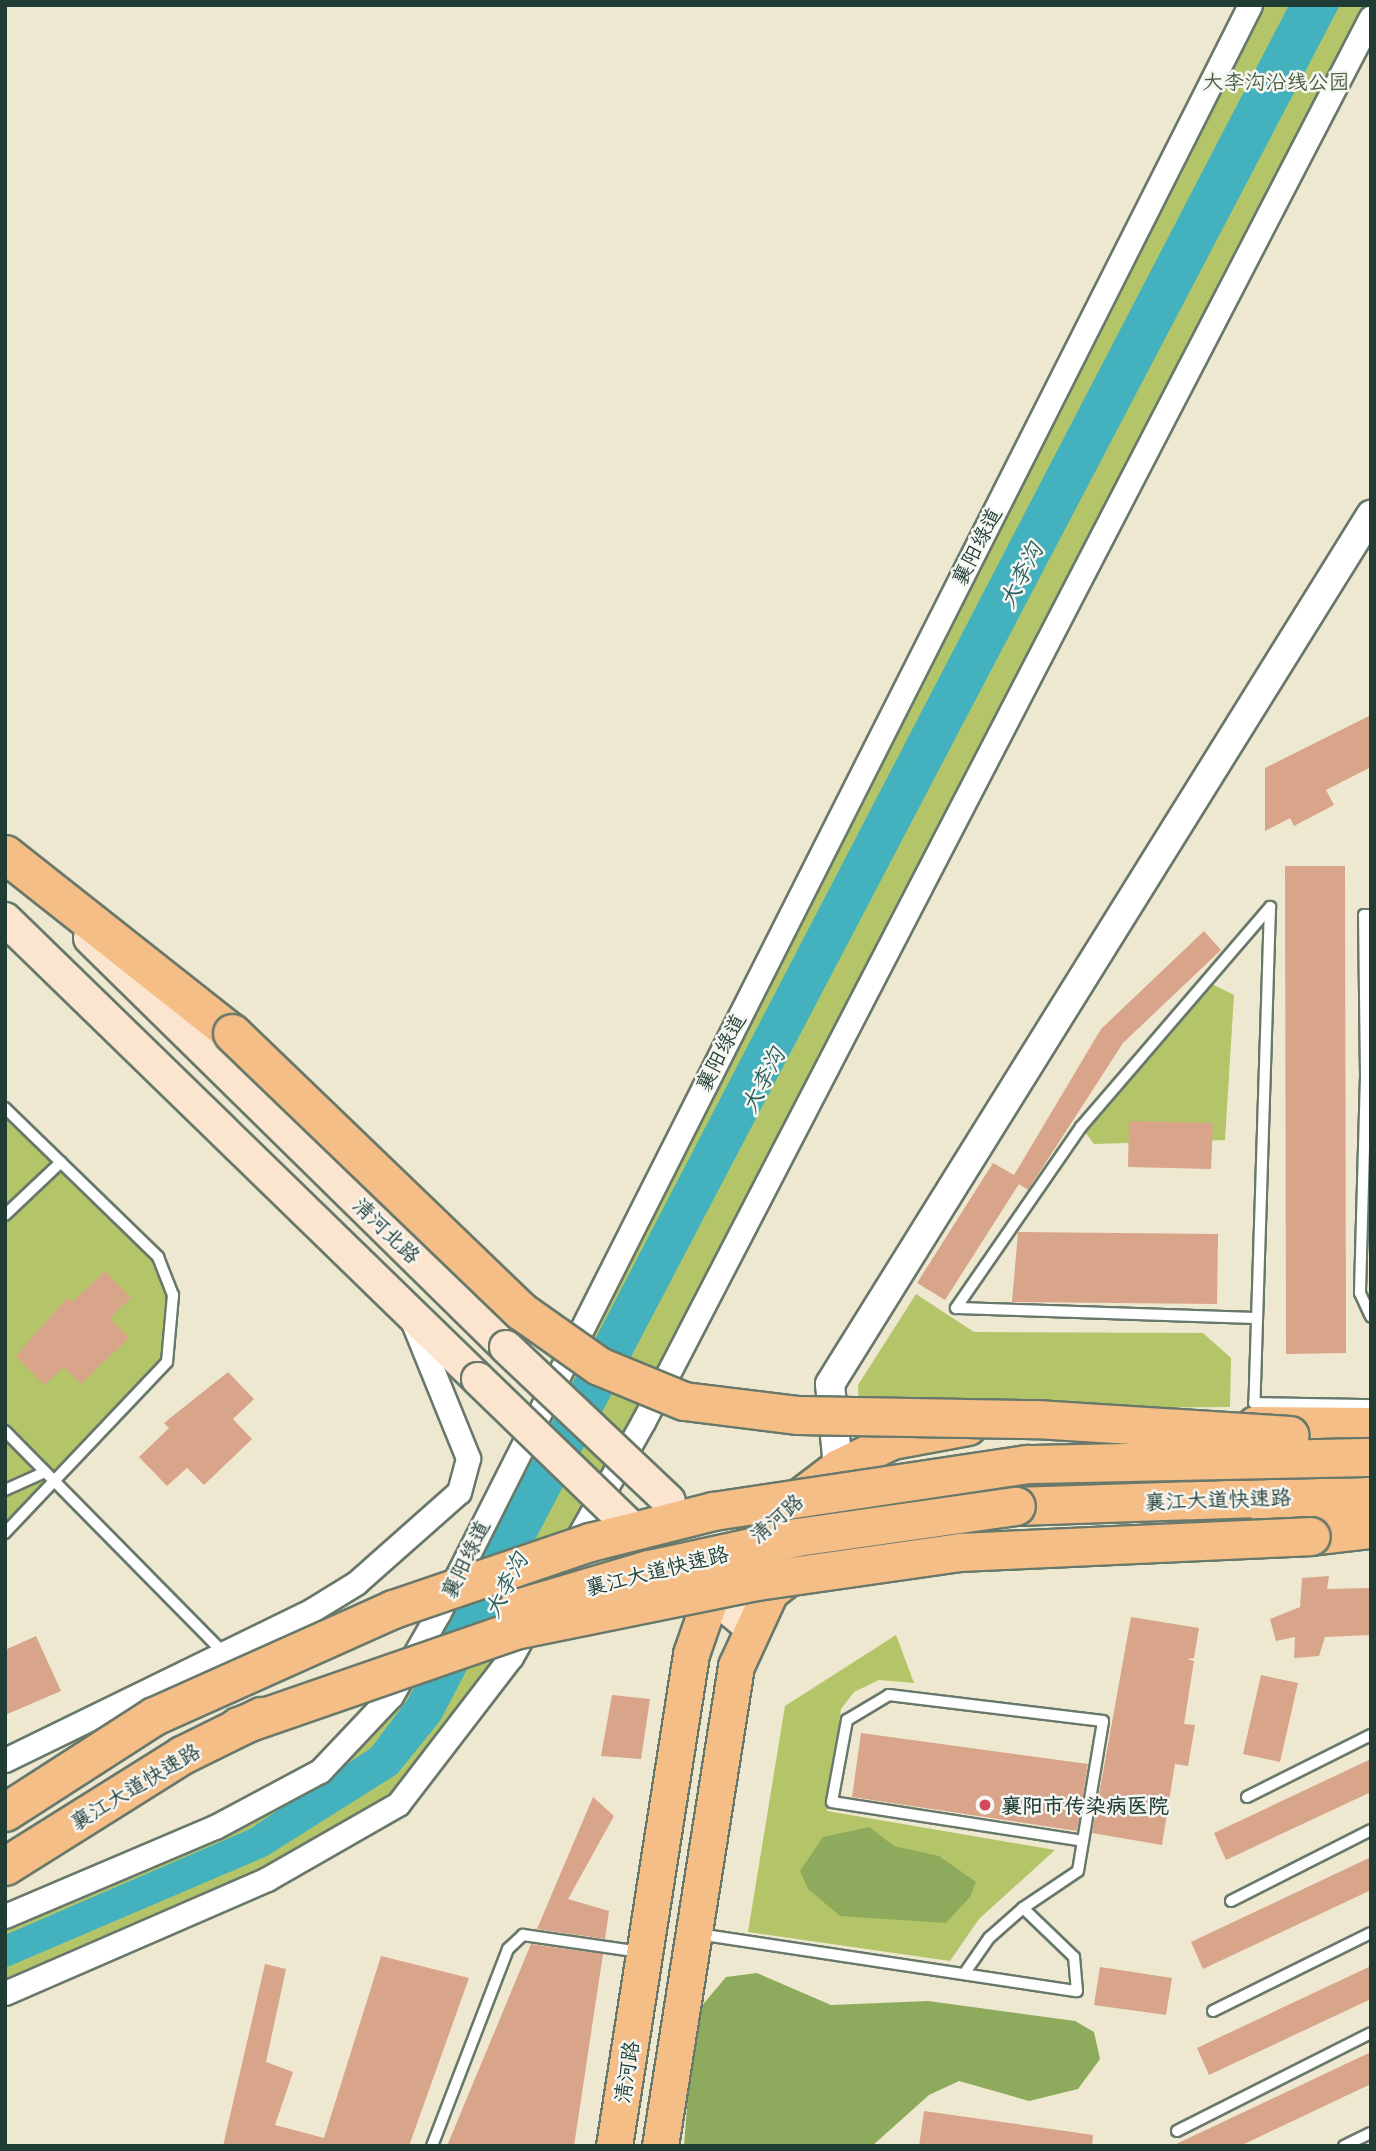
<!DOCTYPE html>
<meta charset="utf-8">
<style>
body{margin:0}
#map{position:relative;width:1376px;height:2151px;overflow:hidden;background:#efe8d1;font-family:Mali,"LXGW WenKai TC",sans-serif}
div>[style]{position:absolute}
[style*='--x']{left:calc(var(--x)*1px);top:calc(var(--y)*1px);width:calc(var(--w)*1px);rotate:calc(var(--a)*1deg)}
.green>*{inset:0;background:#b3c568}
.forest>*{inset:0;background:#8eaa5c}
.water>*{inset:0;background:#43b2be}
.building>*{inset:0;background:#d8a48a}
.roads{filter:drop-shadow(2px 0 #68796b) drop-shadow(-2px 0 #68796b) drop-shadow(0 2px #68796b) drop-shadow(0 -2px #68796b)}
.service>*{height:10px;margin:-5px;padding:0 5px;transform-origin:5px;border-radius:5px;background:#fff}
.minor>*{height:23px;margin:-11.5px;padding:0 11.5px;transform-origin:11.5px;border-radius:11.5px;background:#fff}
.tertiary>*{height:28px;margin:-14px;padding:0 14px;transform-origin:14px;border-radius:14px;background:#fff}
.secondary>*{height:32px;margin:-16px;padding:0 16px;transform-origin:16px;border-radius:16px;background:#fbe5cf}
.primary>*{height:35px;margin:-17.5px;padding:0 17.5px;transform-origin:17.5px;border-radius:17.5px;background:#f6be87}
.trunk>*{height:37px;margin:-18.5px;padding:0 18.5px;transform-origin:18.5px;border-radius:18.5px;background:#f6be87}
.bridges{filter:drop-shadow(2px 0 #68796b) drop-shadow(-2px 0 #68796b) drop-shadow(0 2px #68796b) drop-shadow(0 -2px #68796b)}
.secondary-bridge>*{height:32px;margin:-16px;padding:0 16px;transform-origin:16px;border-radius:16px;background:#fbe5cf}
.trunk-bridge>*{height:37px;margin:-18.5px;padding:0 18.5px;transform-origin:18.5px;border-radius:18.5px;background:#f6be87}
.dots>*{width:19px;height:19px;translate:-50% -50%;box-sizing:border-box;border:4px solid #f6f6f2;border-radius:50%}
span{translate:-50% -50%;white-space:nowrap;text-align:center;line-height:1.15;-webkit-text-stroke:5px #f6f6f2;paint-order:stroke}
.park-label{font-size:21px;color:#445f41}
.street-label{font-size:21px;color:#1f3d34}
.poi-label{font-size:21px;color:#1f3d34;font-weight:700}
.left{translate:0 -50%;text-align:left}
.water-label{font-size:23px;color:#2a605d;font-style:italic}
.frame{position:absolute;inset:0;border:7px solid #1f3d34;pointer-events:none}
</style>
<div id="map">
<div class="green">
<div style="clip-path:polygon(1250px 5px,1371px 5px,1371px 17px,511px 1657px,398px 1804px,5px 1994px,5px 1916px,320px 1771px,391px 1696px)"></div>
<div style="clip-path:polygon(1210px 983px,1234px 995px,1225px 1140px,1094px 1144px,1081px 1127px)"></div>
<div style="clip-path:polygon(5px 1108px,158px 1257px,173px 1295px,167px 1362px,5px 1533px)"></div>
<div style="clip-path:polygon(916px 1294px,974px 1332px,1203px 1333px,1231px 1358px,1230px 1407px,859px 1410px,858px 1385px)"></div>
<div style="clip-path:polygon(896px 1635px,914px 1683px,879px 1680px,854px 1692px,841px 1709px,827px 1811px,1055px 1850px,979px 1919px,950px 1961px,748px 1932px,785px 1706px)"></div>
</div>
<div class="forest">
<div style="clip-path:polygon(869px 1827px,894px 1846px,939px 1856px,976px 1882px,970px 1897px,946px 1923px,840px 1916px,808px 1889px,800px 1871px,823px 1837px)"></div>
<div style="clip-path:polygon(757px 1973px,831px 2005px,928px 2001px,1075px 2021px,1094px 2032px,1100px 2059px,1078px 2089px,1029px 2101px,959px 2081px,929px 2095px,872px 2146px,684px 2146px,694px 2015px,726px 1977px)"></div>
</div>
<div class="water">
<div style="clip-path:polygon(1289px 5px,1340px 5px,440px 1721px,397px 1774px,267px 1856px,5px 1968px,5px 1935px,250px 1829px,371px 1748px,408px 1699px)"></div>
</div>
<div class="building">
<div style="clip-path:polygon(1371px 715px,1371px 767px,1326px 790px,1334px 805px,1294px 826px,1290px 818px,1265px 831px,1265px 768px)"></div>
<div style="clip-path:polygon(1285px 866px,1345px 866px,1346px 1353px,1286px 1354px)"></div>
<div style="clip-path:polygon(1204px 931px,1221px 950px,1123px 1043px,1028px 1190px,1019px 1184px,945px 1300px,917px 1283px,993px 1163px,1014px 1175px,1101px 1029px)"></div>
<div style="clip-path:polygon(1129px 1121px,1213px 1123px,1211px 1169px,1128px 1167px)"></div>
<div style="clip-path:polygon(1018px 1232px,1218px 1234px,1217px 1304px,1012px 1302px)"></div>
<div style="clip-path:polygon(105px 1271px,131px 1298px,110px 1318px,129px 1338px,81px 1384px,64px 1367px,44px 1385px,16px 1356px,68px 1297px,72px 1302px)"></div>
<div style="clip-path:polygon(228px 1372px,254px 1399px,233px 1419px,252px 1439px,204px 1485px,187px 1468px,167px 1486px,139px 1457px,169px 1428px,164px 1423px)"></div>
<div style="clip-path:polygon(1329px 1576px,1327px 1589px,1371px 1588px,1371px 1635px,1325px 1637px,1319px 1656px,1294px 1658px,1295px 1637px,1276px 1641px,1270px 1619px,1300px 1607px,1302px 1578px)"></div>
<div style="clip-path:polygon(1131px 1617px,1199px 1628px,1194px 1658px,1187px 1659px,1194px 1661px,1184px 1724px,1195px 1725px,1188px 1766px,1175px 1764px,1162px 1845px,1092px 1833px)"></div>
<div style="clip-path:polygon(36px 1636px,61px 1691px,5px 1715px,5px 1650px)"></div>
<div style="clip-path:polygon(1261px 1675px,1298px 1683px,1280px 1762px,1243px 1754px)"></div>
<div style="clip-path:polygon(612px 1695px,650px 1699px,641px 1759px,601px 1756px)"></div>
<div style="clip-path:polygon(861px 1733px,1088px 1764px,1077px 1831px,852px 1797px)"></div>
<div style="clip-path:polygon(1371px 1759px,1371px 1792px,1226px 1860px,1214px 1833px)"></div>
<div style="clip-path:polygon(593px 1797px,614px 1816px,568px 1899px,609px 1911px,605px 1939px,537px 1929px)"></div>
<div style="clip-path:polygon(1371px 1857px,1371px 1890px,1203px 1969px,1191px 1942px)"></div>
<div style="clip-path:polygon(531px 1944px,603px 1954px,574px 2146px,447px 2146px)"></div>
<div style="clip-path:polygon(381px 1956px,469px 1978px,409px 2146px,223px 2146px,265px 1964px,286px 1969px,266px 2062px,293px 2072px,275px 2125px,324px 2138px)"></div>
<div style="clip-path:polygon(1371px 1966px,1371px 1999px,1209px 2075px,1197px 2048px)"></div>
<div style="clip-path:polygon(1100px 1967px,1172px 1978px,1166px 2015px,1094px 2005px)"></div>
<div style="clip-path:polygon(1371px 2052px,1371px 2084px,1240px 2146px,1172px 2146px)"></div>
<div style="clip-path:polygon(924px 2111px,1093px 2135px,1092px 2146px,919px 2146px)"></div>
</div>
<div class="roads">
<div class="service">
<div style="--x:1366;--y:1076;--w:161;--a:-90.7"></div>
<div style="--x:1364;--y:915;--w:7;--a:0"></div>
<div style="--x:1371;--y:1076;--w:5;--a:180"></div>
<div style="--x:1366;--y:1076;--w:217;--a:91.6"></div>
<div style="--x:1360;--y:1293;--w:26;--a:65"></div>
<div style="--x:5;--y:1108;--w:214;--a:44.2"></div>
<div style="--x:158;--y:1257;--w:41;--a:68.5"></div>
<div style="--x:173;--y:1295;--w:67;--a:95.1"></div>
<div style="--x:167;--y:1362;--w:236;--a:133.5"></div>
<div style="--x:5;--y:1215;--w:77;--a:-43.4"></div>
<div style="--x:1257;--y:1318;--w:301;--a:-178.1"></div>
<div style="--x:956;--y:1308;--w:220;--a:-55.4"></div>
<div style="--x:1081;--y:1127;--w:290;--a:-49.3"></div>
<div style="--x:1270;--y:907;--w:496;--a:91.8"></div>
<div style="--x:1254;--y:1403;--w:117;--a:1"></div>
<div style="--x:5;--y:1431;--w:312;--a:45.4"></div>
<div style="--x:5;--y:1490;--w:44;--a:-24.2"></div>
<div style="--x:1247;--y:1797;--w:139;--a:-26.6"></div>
<div style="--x:1231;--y:1901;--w:157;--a:-26.9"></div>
<div style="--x:698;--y:1934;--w:383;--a:8.6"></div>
<div style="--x:1077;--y:1991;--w:34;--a:-95"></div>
<div style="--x:1074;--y:1957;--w:71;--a:-136.1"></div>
<div style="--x:1023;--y:1908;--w:66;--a:-33.9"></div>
<div style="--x:1078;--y:1871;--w:152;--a:-80.5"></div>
<div style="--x:1103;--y:1721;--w:216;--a:-173.1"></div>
<div style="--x:889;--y:1695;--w:49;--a:149.2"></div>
<div style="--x:847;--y:1720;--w:83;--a:100.4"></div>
<div style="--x:832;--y:1802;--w:254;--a:8.8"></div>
<div style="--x:964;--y:1974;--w:44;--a:-55.2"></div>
<div style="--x:989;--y:1938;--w:45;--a:-41.4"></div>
<div style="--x:1213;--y:2011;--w:176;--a:-26.3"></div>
<div style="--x:1177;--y:2131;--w:217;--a:-26.8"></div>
<div style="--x:432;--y:2146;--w:211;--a:-68.9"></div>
<div style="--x:508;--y:1949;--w:21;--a:-43"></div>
<div style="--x:523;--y:1935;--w:119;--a:8.2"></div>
<div style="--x:1344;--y:2146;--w:30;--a:-26"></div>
</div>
<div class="minor">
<div style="--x:5;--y:1760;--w:342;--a:-26"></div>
<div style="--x:312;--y:1610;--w:52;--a:-31.5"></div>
<div style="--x:356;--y:1583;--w:137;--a:-41.5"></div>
<div style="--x:459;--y:1492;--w:35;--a:-75"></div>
<div style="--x:468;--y:1458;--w:149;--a:-112.1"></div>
<div style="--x:5;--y:1916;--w:228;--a:-23"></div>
<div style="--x:215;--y:1827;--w:119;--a:-28.1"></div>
<div style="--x:320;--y:1771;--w:103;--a:-46.6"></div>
<div style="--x:391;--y:1696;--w:95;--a:-60.2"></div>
<div style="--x:438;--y:1614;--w:1802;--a:-63.22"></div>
<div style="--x:5;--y:1993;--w:286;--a:-23.5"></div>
<div style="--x:267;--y:1879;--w:151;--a:-29.8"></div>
<div style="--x:398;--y:1804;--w:185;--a:-52.5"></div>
<div style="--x:511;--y:1657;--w:270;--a:-60.7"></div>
<div style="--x:643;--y:1422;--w:1582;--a:-62.61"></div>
</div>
<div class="tertiary">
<div style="--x:838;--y:1467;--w:83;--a:-95.5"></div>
<div style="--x:830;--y:1384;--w:1024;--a:-58.1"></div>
</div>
<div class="secondary">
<div style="--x:5;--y:919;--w:660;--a:44.2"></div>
<div style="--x:90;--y:938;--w:583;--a:44.51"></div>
<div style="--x:637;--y:1533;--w:149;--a:39.6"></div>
</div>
<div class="primary">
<div style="--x:1255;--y:1424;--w:116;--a:0.5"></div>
<div style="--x:1268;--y:1513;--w:103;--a:1.1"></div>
<div style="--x:614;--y:2146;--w:498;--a:-81.1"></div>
<div style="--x:691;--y:1654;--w:79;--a:-70.9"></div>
<div style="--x:717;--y:1579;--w:91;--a:-47.2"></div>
<div style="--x:779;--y:1512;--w:74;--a:-37.3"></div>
<div style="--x:838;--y:1467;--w:60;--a:-25.7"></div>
<div style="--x:892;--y:1441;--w:77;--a:-10.4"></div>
<div style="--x:660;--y:2146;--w:486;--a:-81"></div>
<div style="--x:736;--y:1666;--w:81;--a:-65.3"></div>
<div style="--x:770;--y:1592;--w:80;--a:-38.4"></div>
<div style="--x:833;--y:1542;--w:31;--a:-27"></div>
</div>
<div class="trunk">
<div style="--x:5;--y:854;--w:289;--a:38.3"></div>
<div style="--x:1016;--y:1506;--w:355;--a:-1.9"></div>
<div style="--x:1311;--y:1536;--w:60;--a:-6.7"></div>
</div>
</div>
<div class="bridges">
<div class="secondary-bridge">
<div style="--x:506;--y:1347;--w:224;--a:43.4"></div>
<div style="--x:478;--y:1379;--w:221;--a:44.1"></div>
</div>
<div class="trunk-bridge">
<div style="--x:232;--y:1033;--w:401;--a:43.9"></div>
<div style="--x:521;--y:1311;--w:95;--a:35.2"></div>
<div style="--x:599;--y:1366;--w:92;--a:22.4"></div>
<div style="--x:684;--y:1401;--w:115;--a:7"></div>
<div style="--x:798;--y:1415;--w:238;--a:1"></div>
<div style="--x:1036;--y:1419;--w:254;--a:3.6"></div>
<div style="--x:517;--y:1608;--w:138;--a:-16.5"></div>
<div style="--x:649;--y:1569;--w:151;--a:-12.2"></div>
<div style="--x:797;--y:1537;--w:221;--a:-8.1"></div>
<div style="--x:238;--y:1726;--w:293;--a:-19.1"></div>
<div style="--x:515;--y:1630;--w:246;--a:-11.5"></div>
<div style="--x:756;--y:1581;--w:207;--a:-8.1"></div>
<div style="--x:961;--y:1552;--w:350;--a:-2.6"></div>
<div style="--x:5;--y:1812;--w:177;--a:-32.8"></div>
<div style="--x:154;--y:1716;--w:262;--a:-24.1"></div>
<div style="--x:393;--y:1609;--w:208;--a:-18.8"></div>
<div style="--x:590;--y:1542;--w:127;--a:-14.1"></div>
<div style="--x:713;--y:1511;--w:317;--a:-8.5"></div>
<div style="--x:1027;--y:1464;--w:344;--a:-1.2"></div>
<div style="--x:5;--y:1866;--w:209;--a:-32.1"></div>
<div style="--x:182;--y:1755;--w:88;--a:-26.3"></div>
</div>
</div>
<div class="dots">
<div style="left:985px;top:1805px;background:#d1495b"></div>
</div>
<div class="park-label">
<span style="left:1276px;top:81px">大李沟沿线公园</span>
</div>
<div class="street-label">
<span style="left:976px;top:546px;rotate:-63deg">襄阳绿道</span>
<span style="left:720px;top:1052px;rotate:-63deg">襄阳绿道</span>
<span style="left:387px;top:1230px;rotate:44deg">清河北路</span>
<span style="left:1218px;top:1499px;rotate:-2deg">襄江大道快速路</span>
<span style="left:776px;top:1518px;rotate:-41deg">清河路</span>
<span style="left:465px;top:1559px;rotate:-64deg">襄阳绿道</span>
<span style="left:657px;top:1570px;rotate:-14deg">襄江大道快速路</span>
<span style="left:135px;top:1786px;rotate:-31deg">襄江大道快速路</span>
<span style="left:626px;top:2072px;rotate:-81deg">清河路</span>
</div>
<div class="poi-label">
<span class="left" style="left:1001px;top:1805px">襄阳市传染病医院</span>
</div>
<div class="water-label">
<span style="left:1020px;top:575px;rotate:-63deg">大李沟</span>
<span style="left:762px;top:1080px;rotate:-63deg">大李沟</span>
<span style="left:505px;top:1585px;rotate:-63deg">大李沟</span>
</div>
<div class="frame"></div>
</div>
